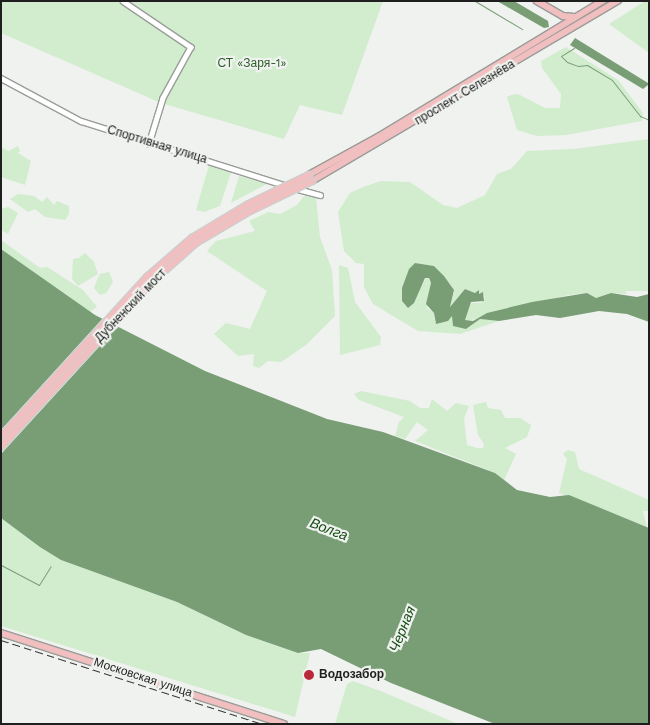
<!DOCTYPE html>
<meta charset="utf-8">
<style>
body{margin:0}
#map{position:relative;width:650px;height:725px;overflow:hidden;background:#eff2ee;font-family:"Work Sans",sans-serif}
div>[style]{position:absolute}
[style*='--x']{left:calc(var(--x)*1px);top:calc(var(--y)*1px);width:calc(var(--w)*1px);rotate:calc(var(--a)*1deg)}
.green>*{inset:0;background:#d1edce}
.water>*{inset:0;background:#799e76}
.pier>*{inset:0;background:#eff2ee}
.stream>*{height:1px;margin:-0.5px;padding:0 0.5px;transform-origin:0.5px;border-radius:0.5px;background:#799e76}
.roads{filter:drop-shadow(1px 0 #999c98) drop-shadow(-1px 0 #999c98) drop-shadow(0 1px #999c98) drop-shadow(0 -1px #999c98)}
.minor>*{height:4.5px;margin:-2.25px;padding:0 2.25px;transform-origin:2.25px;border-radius:2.25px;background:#fff}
.major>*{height:5.5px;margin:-2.75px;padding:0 2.75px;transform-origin:2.75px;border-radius:2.75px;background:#f1bfbf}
.rail>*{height:1px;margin-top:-0.5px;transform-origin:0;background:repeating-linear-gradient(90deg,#383938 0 8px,transparent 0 12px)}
.bridges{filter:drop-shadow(1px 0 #cecece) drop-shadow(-1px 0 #cecece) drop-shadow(0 1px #cecece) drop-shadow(0 -1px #cecece)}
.major-bridge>*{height:5.5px;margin:-2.75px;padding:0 2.75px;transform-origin:2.75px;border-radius:2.75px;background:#f1bfbf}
.dots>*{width:14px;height:14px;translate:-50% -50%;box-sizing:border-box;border:2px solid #eff2ee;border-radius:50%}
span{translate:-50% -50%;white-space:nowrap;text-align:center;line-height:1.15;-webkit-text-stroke:4.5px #eff2ee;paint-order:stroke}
.park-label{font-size:12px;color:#2d602a}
.street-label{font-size:12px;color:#1e1f1e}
.poi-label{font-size:12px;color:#1e1f1e;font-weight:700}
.left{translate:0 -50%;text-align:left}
.water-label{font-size:14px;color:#164b14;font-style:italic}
.frame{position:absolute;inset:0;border:2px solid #1e1f1e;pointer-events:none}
</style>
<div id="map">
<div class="green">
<div style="clip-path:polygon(1px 1px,383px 1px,342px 115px,300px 105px,284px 139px,161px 103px,1px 33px)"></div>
<div style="clip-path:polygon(645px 1px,649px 1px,649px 53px,609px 24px)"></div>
<div style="clip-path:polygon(566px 47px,618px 80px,643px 113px,642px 121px,566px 135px,537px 136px,517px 130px,507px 97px,511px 95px,518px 94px,545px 108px,560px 108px,561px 94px,542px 68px,541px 61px)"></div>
<div style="clip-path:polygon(649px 139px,649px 291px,625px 291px,627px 294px,611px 293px,596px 298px,587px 293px,568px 295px,467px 321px,463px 318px,471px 303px,481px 303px,485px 296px,465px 289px,450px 307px,454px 292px,450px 284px,434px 266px,415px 263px,402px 288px,402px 301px,408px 307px,427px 277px,431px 283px,427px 308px,434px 313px,435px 323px,448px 321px,452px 316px,466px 329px,480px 319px,499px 321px,460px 334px,418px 331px,373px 304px,364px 287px,364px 264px,356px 263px,344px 251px,338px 212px,350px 193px,363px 187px,381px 181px,410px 182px,443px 205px,457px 208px,485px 195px,497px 174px,511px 169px,527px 151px,574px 149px)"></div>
<div style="clip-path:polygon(18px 146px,20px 151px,18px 153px,31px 161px,25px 185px,1px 177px,1px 147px,9px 151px)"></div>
<div style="clip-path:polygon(209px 165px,231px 172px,220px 206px,204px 212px,196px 210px)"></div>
<div style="clip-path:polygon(239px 176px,267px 184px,231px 203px)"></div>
<div style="clip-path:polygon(18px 194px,34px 196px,42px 202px,47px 197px,54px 205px,57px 201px,69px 206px,69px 214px,65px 220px,45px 217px,35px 209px,28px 212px,10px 199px)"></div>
<div style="clip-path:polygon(304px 196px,316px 197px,320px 237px,332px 270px,335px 316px,306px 345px,281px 362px,268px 361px,259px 368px,253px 366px,254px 354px,238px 356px,214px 334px,226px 323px,250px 329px,267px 291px,207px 251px,216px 241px,255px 231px,249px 221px,268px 212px,280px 214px,297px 205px)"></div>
<div style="clip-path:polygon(8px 207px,18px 213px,8px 234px,1px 230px,1px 209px)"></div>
<div style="clip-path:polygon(1px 240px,40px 268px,47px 267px,83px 290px,97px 307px,90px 312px,82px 307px,1px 249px)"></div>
<div style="clip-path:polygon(85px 253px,94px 262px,98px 274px,78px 286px,72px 279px,73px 259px,79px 258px)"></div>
<div style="clip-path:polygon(339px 265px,348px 268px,355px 302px,381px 337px,380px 345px,340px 355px)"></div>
<div style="clip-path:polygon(109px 272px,113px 282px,106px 293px,100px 295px,94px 288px,97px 280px,100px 274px)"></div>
<div style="clip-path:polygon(361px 391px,410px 401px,420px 408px,429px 408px,432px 399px,447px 411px,456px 403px,469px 406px,464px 418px,467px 445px,477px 448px,483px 448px,484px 444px,478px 435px,473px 405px,486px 402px,488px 408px,501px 410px,505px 418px,520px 418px,531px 425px,527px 437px,505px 448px,516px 454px,504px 480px,495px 473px,415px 441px,428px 430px,417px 422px,405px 439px,395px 436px,399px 422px,404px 417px,359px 400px,354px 394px)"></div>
<div style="clip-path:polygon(568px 450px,575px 452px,579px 469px,649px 500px,649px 511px,643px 511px,647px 527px,559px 493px,567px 459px,563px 454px)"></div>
<div style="clip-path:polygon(1px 518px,61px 560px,177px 602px,246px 635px,298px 653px,310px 653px,295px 717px,1px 626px)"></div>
<div style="clip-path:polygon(353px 681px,383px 692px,458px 724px,335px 724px,347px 684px)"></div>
</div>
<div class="water">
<div style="clip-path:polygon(497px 1px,514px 1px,548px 21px,549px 27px,544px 28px)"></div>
<div style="clip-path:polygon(575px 38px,648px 83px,648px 85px,643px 89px,570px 45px)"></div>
<div style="clip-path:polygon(1px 249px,95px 315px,205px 371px,327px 419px,383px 432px,495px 473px,517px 490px,550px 497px,569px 495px,649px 528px,649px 724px,495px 724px,391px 683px,321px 649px,298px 653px,246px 635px,177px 602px,61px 560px,40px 547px,1px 518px)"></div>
<div style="clip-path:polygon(415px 263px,434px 266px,444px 276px,454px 290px,450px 307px,465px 289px,475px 293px,479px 290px,479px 294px,483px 292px,484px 301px,471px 302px,465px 320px,473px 321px,487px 313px,532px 302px,587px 293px,596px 298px,611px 293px,637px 297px,649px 294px,649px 322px,627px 314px,599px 311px,560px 318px,536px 315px,499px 321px,480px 319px,466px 329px,453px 326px,452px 316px,448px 321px,436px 324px,434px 313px,426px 304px,431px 283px,429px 278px,425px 278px,414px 303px,408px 308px,402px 301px,402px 288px,409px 269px)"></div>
</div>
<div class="pier">
<div style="clip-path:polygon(104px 317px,119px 325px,1px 454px,1px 430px)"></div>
</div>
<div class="stream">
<div style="--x:475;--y:1;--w:55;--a:30.8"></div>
<div style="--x:574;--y:48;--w:15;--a:148"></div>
<div style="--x:561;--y:56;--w:8;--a:45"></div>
<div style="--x:567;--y:62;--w:12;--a:20"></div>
<div style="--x:578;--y:66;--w:9;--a:-6"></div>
<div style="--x:587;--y:65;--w:29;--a:31"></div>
<div style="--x:612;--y:80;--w:46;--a:52.1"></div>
<div style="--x:640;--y:116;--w:8;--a:23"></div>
<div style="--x:649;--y:172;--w:38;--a:90"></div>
<div style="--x:1;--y:565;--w:43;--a:27.8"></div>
<div style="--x:39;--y:585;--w:22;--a:-58"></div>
</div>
<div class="roads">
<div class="minor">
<div style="--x:123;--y:1;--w:82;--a:34.1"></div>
<div style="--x:191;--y:47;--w:58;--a:118.8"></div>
<div style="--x:163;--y:98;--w:48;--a:106.9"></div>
<div style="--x:1;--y:78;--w:91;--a:28.3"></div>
<div style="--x:81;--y:121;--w:216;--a:17.5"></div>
<div style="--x:294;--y:188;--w:27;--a:15"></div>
</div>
<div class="major">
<div style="--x:537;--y:1;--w:30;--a:30"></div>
<div style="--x:563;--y:16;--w:11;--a:5"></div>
<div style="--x:309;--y:175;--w:79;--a:-28.8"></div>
<div style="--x:378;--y:137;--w:263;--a:-31.2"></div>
<div style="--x:312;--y:181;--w:355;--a:-30.5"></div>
<div style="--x:1;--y:633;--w:297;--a:17.8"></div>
</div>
</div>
<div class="rail">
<div style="--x:1;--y:640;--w:274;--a:17.8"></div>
</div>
<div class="bridges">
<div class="major-bridge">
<div style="--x:1;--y:437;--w:217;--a:-47.6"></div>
<div style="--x:147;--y:277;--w:60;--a:-40.9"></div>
<div style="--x:192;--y:238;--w:64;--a:-31"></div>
<div style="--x:247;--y:205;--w:69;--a:-25.8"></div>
<div style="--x:1;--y:447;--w:224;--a:-47.5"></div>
<div style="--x:152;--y:282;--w:59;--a:-41.6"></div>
<div style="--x:196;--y:243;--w:63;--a:-30.7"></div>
<div style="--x:250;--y:211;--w:69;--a:-25.8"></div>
</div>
</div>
<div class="dots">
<div style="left:309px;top:675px;background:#ba293b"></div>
</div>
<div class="park-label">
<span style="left:252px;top:64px">СТ «Заря-1»</span>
</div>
<div class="street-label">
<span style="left:465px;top:93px;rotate:-31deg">проспект Селезнёва</span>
<span style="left:157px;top:145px;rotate:17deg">Спортивная улица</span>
<span style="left:131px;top:306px;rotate:-46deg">Дубненский мост</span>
<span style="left:143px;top:678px;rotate:18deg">Московская улица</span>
</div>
<div class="poi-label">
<span class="left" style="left:319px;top:675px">Водозабор</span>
</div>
<div class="water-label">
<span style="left:329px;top:529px;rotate:21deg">Волга</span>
<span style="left:402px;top:629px;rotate:-68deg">Черная</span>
</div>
<div class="frame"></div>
</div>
